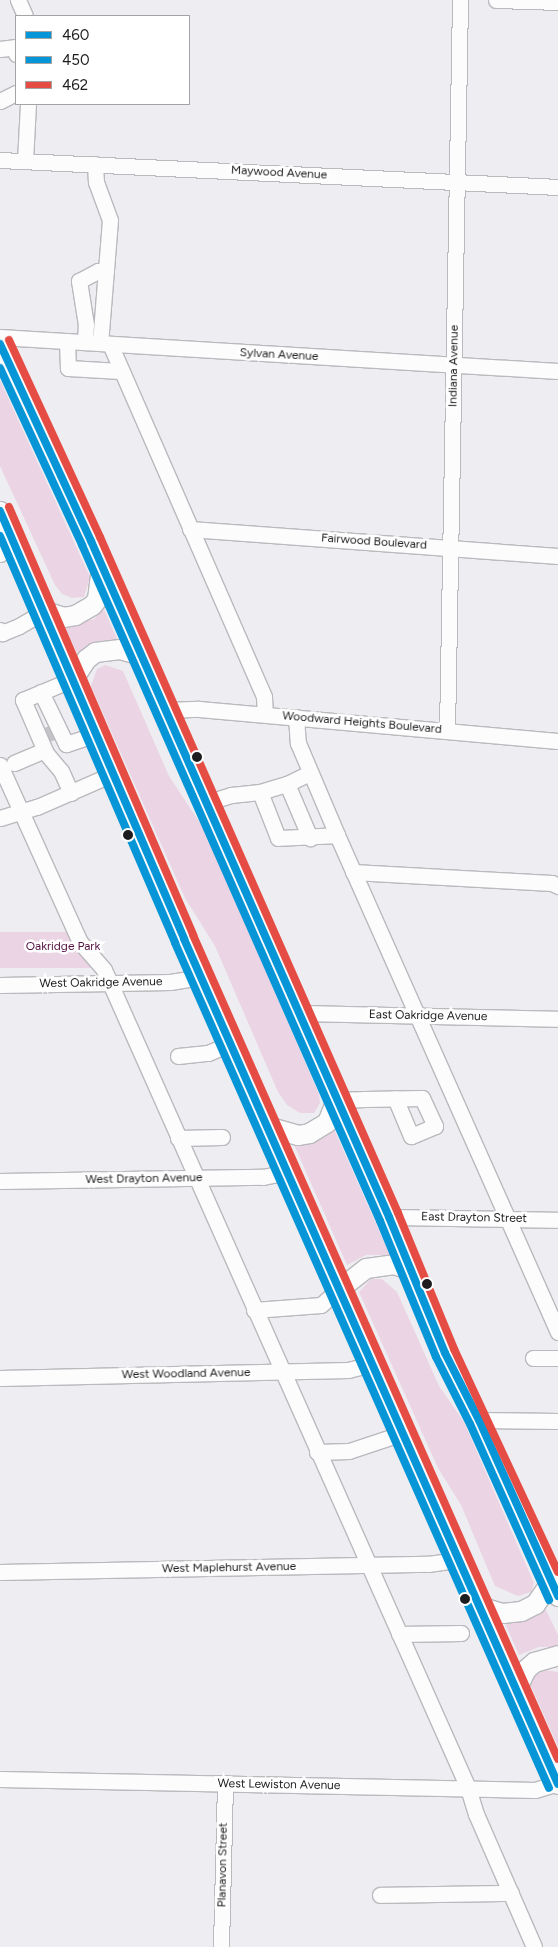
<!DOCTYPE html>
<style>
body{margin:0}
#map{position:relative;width:558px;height:1947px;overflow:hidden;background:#eeedf1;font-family:Figtree,sans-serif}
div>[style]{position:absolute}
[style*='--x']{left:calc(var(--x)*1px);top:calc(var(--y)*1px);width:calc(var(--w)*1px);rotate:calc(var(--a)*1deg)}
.green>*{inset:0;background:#ebd4e4}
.minor-tunnel>*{height:15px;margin-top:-7.5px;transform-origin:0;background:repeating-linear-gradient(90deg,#c4c3c7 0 15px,transparent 0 23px)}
.roads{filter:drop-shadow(1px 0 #bab9bd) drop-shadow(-1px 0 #bab9bd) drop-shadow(0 1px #bab9bd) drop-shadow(0 -1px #bab9bd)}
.minor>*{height:15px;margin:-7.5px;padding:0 7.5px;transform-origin:7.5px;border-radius:7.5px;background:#fcfcfd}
.major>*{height:19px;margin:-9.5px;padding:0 9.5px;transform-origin:9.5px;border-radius:9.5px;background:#fcfcfd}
.bus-1>*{height:8px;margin:-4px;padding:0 4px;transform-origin:4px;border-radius:4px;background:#0696d7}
.bus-2>*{height:8px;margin:-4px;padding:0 4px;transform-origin:4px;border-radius:4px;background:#0696d7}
.bus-3>*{height:8px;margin:-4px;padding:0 4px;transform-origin:4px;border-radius:4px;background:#e54c44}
.dots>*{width:14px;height:14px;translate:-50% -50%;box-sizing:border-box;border:2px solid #fff;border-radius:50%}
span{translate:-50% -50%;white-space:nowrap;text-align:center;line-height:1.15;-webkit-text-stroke:5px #fff;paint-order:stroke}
.street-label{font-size:12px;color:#1d1c1f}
.park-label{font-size:12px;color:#531142}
.legend{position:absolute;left:15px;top:15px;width:175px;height:90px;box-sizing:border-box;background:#fff;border:1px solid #a5a4a5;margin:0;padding:6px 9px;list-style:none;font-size:15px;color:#1d1c1f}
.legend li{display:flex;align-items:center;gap:10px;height:25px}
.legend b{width:25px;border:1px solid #a5a4a5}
</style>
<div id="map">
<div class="green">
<div style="clip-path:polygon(0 380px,90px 577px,84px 597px,72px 598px,62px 594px,55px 585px,0 466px)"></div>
<div style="clip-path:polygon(104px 609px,118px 641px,92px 642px,77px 653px,63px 623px,72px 624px,94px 619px)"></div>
<div style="clip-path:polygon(105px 665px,123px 671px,169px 776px,204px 829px,319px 1094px,320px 1103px,314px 1113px,300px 1113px,287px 1105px,278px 1092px,215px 946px,185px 898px,91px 686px,97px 669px)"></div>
<div style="clip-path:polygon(0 932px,70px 932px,95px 968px,0 968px)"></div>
<div style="clip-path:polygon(333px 1127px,390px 1255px,366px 1255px,347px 1265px,292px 1140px)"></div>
<div style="clip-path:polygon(371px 1279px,382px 1279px,397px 1292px,439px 1386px,464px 1422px,534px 1583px,531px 1592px,518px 1596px,495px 1586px,461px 1505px,438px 1468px,359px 1292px)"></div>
<div style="clip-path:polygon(546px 1610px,558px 1635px,558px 1647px,539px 1647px,519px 1655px,503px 1619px,524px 1619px)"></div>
<div style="clip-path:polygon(545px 1670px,558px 1672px,558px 1747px,530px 1684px,532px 1677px)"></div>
</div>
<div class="minor-tunnel">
<div style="--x:40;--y:738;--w:21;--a:-25"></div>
</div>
<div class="roads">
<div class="minor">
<div style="--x:18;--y:0;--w:17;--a:66"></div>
<div style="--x:496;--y:0;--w:62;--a:1.8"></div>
<div style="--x:0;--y:49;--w:16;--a:-7"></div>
<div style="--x:16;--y:47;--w:7;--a:90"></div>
<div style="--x:0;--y:101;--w:18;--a:-27"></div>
<div style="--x:0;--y:160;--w:559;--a:2.77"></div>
<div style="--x:25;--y:161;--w:57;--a:-87"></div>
<div style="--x:95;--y:164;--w:18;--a:87"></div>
<div style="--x:96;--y:182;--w:40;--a:69.8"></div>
<div style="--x:110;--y:220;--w:123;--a:94.6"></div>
<div style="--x:0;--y:337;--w:559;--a:3.49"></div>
<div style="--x:67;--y:341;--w:27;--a:88"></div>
<div style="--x:68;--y:368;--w:52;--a:3.3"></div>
<div style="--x:85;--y:342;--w:17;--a:-87"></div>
<div style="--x:86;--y:325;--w:45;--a:-99"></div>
<div style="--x:79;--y:281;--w:21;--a:-28"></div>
<div style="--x:98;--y:271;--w:8;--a:0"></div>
<div style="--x:110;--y:344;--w:385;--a:66.4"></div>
<div style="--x:264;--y:697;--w:17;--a:87"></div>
<div style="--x:190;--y:529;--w:369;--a:4.2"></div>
<div style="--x:0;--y:554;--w:18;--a:-29"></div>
<div style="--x:0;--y:630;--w:4;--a:56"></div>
<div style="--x:2;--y:633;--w:18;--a:-22"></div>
<div style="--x:19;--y:626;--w:30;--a:-30"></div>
<div style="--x:41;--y:692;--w:58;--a:64.3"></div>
<div style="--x:66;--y:744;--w:32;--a:-18"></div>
<div style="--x:165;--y:710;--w:34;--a:-2"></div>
<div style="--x:199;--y:709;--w:360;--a:5.1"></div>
<div style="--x:296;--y:717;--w:26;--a:86"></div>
<div style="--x:298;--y:743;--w:100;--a:67"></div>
<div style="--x:337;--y:835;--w:544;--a:66.03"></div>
<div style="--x:447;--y:731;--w:731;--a:-88.98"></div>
<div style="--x:14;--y:763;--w:33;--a:-23"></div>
<div style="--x:0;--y:765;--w:194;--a:65.7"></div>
<div style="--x:80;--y:942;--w:37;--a:49"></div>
<div style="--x:104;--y:970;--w:14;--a:65"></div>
<div style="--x:110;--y:983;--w:881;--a:66.02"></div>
<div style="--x:468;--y:1788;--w:27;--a:73"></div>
<div style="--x:476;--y:1814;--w:145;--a:66.4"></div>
<div style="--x:287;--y:784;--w:59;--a:66.9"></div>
<div style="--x:260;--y:792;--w:28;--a:-17"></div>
<div style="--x:287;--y:784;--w:25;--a:-26"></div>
<div style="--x:71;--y:793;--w:24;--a:-114"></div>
<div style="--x:61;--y:771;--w:23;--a:-130"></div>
<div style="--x:46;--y:753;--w:58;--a:-113.5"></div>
<div style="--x:23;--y:700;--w:54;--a:-22.8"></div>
<div style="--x:205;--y:803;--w:27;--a:-17"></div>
<div style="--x:231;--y:795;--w:29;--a:-6"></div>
<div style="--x:260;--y:792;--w:49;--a:68.6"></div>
<div style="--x:278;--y:838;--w:59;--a:-2.9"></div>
<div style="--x:0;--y:818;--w:39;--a:-17"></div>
<div style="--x:37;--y:807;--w:82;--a:-23.7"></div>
<div style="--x:353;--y:872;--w:199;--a:3.2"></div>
<div style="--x:552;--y:883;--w:7;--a:27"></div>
<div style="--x:0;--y:985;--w:170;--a:-1"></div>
<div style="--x:170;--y:982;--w:31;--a:-9"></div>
<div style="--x:299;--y:1013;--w:259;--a:1.3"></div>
<div style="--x:178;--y:1056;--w:30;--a:-6"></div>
<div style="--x:208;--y:1053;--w:26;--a:-23"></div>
<div style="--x:336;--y:1100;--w:29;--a:-2"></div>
<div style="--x:365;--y:1099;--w:57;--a:-1"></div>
<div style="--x:422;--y:1098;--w:31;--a:65"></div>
<div style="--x:435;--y:1126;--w:26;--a:157"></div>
<div style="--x:411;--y:1136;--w:41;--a:-112.8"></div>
<div style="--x:178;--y:1138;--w:44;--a:-1.3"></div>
<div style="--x:0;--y:1181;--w:263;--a:-0.9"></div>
<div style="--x:263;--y:1177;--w:25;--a:-12"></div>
<div style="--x:389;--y:1217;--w:169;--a:1"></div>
<div style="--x:254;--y:1310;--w:67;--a:-4.3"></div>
<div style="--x:321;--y:1305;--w:24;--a:-42"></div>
<div style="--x:533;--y:1358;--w:25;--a:0"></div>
<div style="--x:0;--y:1378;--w:348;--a:-1.3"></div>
<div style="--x:348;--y:1370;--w:25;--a:-14"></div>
<div style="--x:479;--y:1420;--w:79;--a:0.7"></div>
<div style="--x:317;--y:1452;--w:32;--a:-2"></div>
<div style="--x:349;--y:1451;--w:57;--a:-18.4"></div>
<div style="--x:0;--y:1572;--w:428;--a:-1.1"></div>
<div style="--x:428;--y:1564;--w:30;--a:-8"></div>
<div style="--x:399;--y:1634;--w:62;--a:-0.9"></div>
<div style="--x:0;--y:1779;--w:535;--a:1.18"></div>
<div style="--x:535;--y:1790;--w:24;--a:-17"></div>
<div style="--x:380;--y:1895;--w:131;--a:-0.9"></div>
<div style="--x:221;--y:1947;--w:164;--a:-88.6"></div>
</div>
<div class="major">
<div style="--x:0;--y:344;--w:217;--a:65.2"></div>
<div style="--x:91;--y:541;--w:739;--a:66.21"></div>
<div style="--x:389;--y:1217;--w:147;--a:67.6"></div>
<div style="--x:445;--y:1353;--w:75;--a:63.1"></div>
<div style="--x:479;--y:1420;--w:193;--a:65.8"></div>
<div style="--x:0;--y:511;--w:466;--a:66.7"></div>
<div style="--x:184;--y:939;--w:924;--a:66.13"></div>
<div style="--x:45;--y:611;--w:19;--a:18"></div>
<div style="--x:63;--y:617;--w:12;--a:-9"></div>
<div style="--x:75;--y:615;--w:20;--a:-30"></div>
<div style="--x:92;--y:605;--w:8;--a:-50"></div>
<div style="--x:97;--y:599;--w:32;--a:-83"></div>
<div style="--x:73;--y:679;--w:24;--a:-57"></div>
<div style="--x:86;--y:659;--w:11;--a:-38"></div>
<div style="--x:95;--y:652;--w:25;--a:-7"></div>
<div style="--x:120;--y:649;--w:22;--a:16"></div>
<div style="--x:270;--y:1127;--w:29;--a:16"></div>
<div style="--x:298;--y:1135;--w:11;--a:-10"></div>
<div style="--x:309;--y:1133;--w:21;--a:-31"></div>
<div style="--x:327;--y:1122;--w:24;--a:-68"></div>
<div style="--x:339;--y:1289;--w:34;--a:-38"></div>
<div style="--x:366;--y:1268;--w:28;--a:-8"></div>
<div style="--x:394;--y:1264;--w:15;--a:20"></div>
<div style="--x:479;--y:1606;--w:24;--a:17"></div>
<div style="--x:502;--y:1613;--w:19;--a:-6"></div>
<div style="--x:521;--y:1611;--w:16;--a:-27"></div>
<div style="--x:535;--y:1604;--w:28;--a:-55"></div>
<div style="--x:516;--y:1690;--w:23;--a:-65"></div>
<div style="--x:526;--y:1669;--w:11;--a:-41"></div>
<div style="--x:534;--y:1662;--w:25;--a:-16"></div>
</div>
</div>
<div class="bus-1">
<div style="--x:0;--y:344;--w:217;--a:65.2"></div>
<div style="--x:91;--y:541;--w:739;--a:66.21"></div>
<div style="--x:389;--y:1217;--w:147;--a:67.6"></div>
<div style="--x:445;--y:1353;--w:75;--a:63.1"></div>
<div style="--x:479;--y:1420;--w:193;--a:65.8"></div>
<div style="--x:0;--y:511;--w:466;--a:66.7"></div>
<div style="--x:184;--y:939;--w:924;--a:66.13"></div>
</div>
<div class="bus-2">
<div style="--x:0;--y:368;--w:195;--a:65.1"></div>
<div style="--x:82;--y:545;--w:739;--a:66.21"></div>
<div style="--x:380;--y:1221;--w:147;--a:67.6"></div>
<div style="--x:436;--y:1357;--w:75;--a:63.1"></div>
<div style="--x:470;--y:1424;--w:193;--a:65.8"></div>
<div style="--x:0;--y:536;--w:443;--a:66.7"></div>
<div style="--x:175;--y:943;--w:924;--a:66.13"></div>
</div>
<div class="bus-3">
<div style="--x:9;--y:340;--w:217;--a:65.2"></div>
<div style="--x:100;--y:537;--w:739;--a:66.21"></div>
<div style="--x:398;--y:1213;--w:147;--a:67.6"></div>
<div style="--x:454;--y:1349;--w:246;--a:65"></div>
<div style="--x:9;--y:507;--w:466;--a:66.7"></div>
<div style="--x:193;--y:935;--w:901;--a:66.11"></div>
</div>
<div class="dots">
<div style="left:197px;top:757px;background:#1d1c1f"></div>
<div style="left:128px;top:835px;background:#1d1c1f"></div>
<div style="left:427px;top:1284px;background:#1d1c1f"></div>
<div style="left:465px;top:1599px;background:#1d1c1f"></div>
</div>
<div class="street-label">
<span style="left:279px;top:173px;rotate:3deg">Maywood Avenue</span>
<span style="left:279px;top:355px;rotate:3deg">Sylvan Avenue</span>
<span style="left:454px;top:366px;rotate:-89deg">Indiana Avenue</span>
<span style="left:374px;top:542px;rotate:4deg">Fairwood Boulevard</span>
<span style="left:362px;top:723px;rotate:5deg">Woodward Heights Boulevard</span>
<span style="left:101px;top:983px;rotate:-1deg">West Oakridge Avenue</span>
<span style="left:428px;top:1016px;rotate:1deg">East Oakridge Avenue</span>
<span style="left:144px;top:1179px;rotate:-1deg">West Drayton Avenue</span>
<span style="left:474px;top:1218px;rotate:1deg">East Drayton Street</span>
<span style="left:186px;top:1374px;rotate:-1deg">West Woodland Avenue</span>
<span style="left:229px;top:1568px;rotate:-1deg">West Maplehurst Avenue</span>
<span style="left:279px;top:1785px;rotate:1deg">West Lewiston Avenue</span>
<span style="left:223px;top:1865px;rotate:-89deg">Planavon Street</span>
</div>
<div class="park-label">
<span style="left:63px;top:947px">Oakridge Park</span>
</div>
<ul class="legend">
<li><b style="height:6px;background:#0696d7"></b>460</li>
<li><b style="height:6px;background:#0696d7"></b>450</li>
<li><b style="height:6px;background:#e54c44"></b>462</li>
</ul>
</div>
